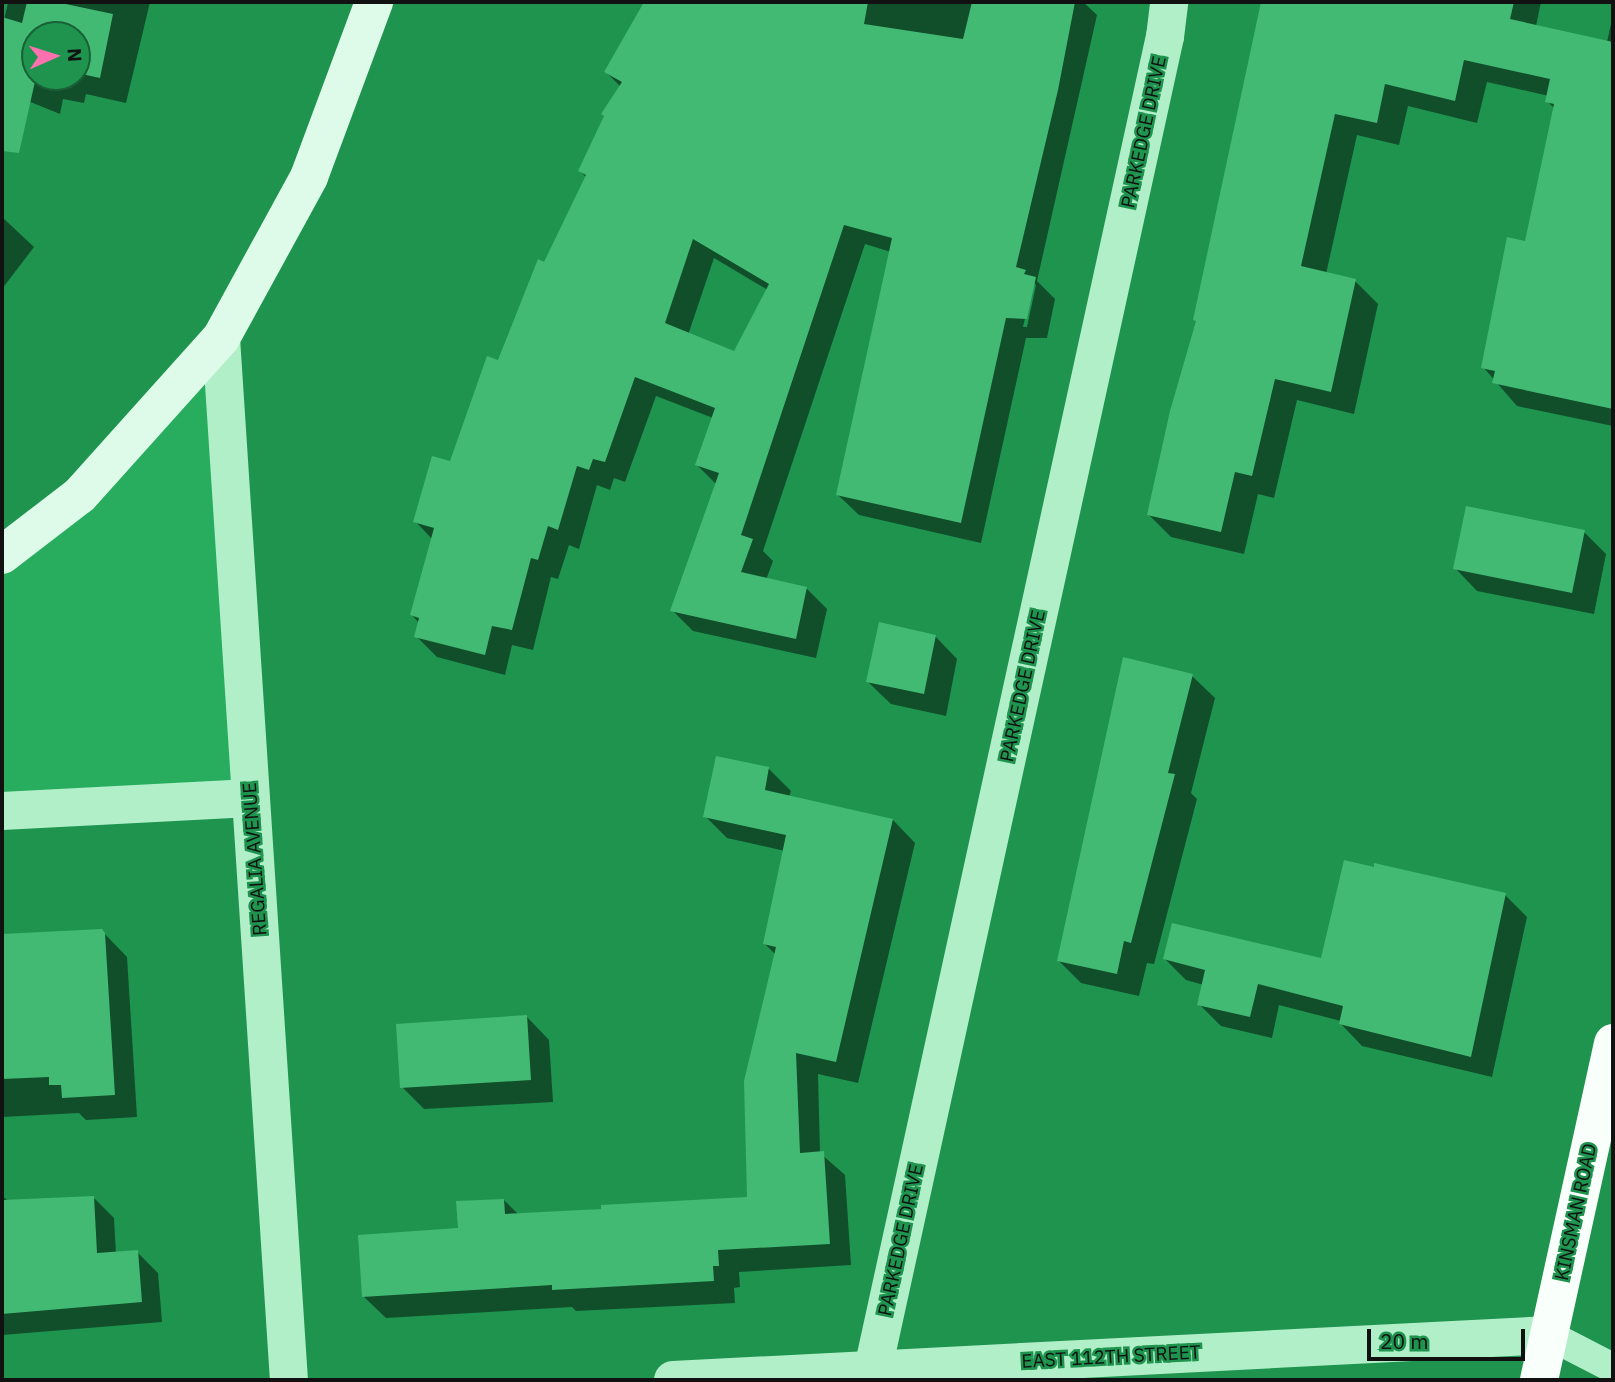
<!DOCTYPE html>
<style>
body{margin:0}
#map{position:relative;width:1615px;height:1382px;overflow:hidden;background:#1e944f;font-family:"IBM Plex Sans",sans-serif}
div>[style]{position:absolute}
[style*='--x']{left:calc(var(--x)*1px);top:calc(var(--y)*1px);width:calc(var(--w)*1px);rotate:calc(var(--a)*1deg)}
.green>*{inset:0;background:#27ad5d}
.shadow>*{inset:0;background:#0007}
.building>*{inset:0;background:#43ba73}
.lane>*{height:30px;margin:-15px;padding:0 15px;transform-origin:15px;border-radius:15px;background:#b1efc9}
.street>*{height:38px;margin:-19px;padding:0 19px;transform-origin:19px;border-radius:19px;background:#b1efc9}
.secondary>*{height:38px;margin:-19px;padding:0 19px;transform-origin:19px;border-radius:19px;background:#defbea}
.primary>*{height:38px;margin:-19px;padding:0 19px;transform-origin:19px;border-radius:19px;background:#f9fffb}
span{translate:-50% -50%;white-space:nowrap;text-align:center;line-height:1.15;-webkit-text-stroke:5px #1e944f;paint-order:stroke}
.street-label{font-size:19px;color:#111}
.frame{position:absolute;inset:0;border:4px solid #111;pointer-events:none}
.north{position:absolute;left:21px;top:21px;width:70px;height:70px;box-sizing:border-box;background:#1e944f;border:2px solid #196036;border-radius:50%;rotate:87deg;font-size:19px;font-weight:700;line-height:28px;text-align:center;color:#111}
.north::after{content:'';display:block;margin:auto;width:24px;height:32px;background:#fd71ae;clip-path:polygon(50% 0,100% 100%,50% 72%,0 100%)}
.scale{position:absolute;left:1367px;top:1329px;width:158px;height:32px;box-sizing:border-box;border:4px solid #111;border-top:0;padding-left:9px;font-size:21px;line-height:24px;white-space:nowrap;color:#111;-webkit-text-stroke:5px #1e944f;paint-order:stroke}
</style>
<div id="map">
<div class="green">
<div style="clip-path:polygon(221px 338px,251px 798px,2px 811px,2px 555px)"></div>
</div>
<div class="shadow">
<div style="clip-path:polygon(evenodd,3px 2px,150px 2px,126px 103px,86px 94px,84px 103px,63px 99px,60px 114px,23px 99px,2px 78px,2px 29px,8px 3px,3px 2px,35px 35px,77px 35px,77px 77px,35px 77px,35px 35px)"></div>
<div style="clip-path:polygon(evenodd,645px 2px,1083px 2px,1097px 15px,1037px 281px,1055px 299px,1047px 338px,1026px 338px,981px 543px,859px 515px,838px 495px,891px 252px,865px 244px,763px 551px,773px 561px,766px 580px,807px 589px,827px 609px,816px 658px,693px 631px,672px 610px,717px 485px,697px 465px,713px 418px,656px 396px,625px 482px,614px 478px,610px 490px,597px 485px,579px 549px,569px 545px,558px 579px,551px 577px,533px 650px,512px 645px,505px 675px,437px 657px,416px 636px,419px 623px,412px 615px,432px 539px,415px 521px,451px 464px,587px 178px,580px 171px,621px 87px,606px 72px,645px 2px,714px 258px,768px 290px,735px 353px,688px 335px,714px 258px,645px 2px,1033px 282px,1036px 285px,1027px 327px,1023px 327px,1033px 282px)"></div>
<div style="clip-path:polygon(1264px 2px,1541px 2px,1536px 26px,1607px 42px,1613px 15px,1613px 426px,1517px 406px,1483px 367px,1526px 243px,1555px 109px,1547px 101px,1549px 96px,1487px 82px,1477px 123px,1408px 106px,1399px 145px,1357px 135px,1326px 274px,1355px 281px,1378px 304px,1354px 414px,1297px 400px,1274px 498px,1258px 494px,1244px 554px,1171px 537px,1149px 515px,1198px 322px)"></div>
<div style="clip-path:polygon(2px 217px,34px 247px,2px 289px)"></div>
<div style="clip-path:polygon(1584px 532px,1606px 554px,1594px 614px,1477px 591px,1455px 568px)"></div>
<div style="clip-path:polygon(935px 636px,957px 659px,946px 716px,891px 704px,868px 682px)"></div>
<div style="clip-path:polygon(1192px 676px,1215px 698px,1191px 793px,1197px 799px,1154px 964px,1147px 963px,1139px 996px,1081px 983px,1058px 960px)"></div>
<div style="clip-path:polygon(769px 769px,791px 791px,789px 797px,893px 820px,915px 843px,858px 1083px,818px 1074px,820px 1153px,845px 1175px,851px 1265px,739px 1272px,740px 1287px,734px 1288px,735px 1303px,576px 1311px,572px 1307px,386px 1318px,363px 1296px,504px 1200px,519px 1215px,748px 1199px,776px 955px,765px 944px,785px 851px,727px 838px,705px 816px)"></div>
<div style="clip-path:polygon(1505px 895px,1527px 917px,1492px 1077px,1362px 1046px,1341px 1024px,1341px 1021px,1279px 1005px,1272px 1038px,1221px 1026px,1199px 1004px,1204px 985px,1186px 980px,1165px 959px,1322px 960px)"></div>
<div style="clip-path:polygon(102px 931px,127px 957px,137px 1117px,86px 1120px,79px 1113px,2px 1117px,2px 936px)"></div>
<div style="clip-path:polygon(527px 1017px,549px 1040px,553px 1102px,424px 1109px,402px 1087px)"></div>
<div style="clip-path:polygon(2px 1196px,10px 1202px,93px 1197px,114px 1218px,116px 1254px,137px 1252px,158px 1273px,162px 1322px,2px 1335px)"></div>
</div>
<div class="building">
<div style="clip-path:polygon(27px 2px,56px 2px,113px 14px,100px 78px,77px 73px,77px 35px,35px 35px,36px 77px,19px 153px,2px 151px,2px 17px,22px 23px)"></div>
<div style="clip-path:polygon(evenodd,644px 2px,868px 2px,864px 24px,963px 39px,972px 2px,1075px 2px,1058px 90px,1016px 267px,1026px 270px,1024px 274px,1036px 277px,1027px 319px,1006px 318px,961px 523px,836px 495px,892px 238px,844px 225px,741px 535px,753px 539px,741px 572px,807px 587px,796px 639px,670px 611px,719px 473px,695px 465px,715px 408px,635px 377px,605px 462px,593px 459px,589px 470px,577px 466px,558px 530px,548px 526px,538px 560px,531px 558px,512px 630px,492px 626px,485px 655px,414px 637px,419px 618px,410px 615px,434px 528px,413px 522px,432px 456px,450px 461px,487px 356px,498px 360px,538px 259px,544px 262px,586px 175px,578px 171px,604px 116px,601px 114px,622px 82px,604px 72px,644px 2px,693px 239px,769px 284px,734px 351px,665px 323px,693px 239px)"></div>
<div style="clip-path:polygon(1261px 2px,1514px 2px,1510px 19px,1613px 42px,1613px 409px,1492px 383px,1495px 371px,1481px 368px,1507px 237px,1525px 241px,1554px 104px,1545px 102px,1550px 79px,1464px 60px,1455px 101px,1385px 84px,1377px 123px,1335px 114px,1301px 266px,1356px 279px,1331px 392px,1275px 379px,1252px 476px,1235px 472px,1221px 532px,1147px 515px,1170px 411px,1196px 321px,1193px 320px)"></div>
<div style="clip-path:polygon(1466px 506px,1585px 530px,1572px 593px,1453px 569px)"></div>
<div style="clip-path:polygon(879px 622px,936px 635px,924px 694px,866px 682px)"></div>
<div style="clip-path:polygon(1123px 657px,1193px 674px,1168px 773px,1175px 774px,1131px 943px,1124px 941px,1117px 974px,1057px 961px)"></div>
<div style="clip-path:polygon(716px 756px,769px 767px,765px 790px,893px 819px,836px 1062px,796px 1053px,800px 1153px,824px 1151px,830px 1244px,718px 1250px,719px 1266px,713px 1266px,714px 1281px,552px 1290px,552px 1285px,362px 1297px,358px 1235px,458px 1228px,456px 1201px,504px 1199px,505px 1214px,601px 1209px,601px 1205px,747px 1197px,744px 1081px,776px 947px,763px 944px,786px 835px,703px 817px)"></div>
<div style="clip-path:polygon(1344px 860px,1374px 867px,1374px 863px,1506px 893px,1471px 1057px,1339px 1024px,1343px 1006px,1258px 984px,1250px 1017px,1197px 1005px,1205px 970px,1163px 959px,1172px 923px,1321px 958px)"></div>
<div style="clip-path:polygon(102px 929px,105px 933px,115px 1095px,62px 1098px,61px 1085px,49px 1085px,49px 1077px,2px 1079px,2px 934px)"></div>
<div style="clip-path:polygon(527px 1015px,531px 1080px,400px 1088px,396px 1024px)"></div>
<div style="clip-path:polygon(94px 1196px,97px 1253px,138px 1250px,142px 1302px,2px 1314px,2px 1200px)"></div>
</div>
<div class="lane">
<div style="--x:1549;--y:1335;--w:72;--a:27.3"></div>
</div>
<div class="street">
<div style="--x:221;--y:338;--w:1044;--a:86.27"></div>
<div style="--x:2;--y:811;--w:249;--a:-3"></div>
<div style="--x:873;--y:1369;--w:1364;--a:-77.64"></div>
<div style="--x:1165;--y:37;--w:35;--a:-83"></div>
<div style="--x:673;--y:1380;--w:877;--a:-2.94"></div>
</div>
<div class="secondary">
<div style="--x:2;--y:555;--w:98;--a:-37.6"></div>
<div style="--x:80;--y:495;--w:211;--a:-48.1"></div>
<div style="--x:221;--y:338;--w:183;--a:-61.3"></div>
<div style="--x:309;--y:177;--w:187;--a:-69.6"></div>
</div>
<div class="primary">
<div style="--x:1539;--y:1380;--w:345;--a:-77.6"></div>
</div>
<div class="street-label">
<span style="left:1144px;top:132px;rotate:-78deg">PARKEDGE DRIVE</span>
<span style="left:1023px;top:686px;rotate:-78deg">PARKEDGE DRIVE</span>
<span style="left:255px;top:859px;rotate:-94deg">REGALIA AVENUE</span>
<span style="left:1576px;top:1212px;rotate:-78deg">KINSMAN ROAD</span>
<span style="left:901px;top:1240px;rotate:-78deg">PARKEDGE DRIVE</span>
<span style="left:1111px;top:1357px;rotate:-3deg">EAST 112TH STREET</span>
</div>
<div class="frame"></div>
<div class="north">N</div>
<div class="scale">20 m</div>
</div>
